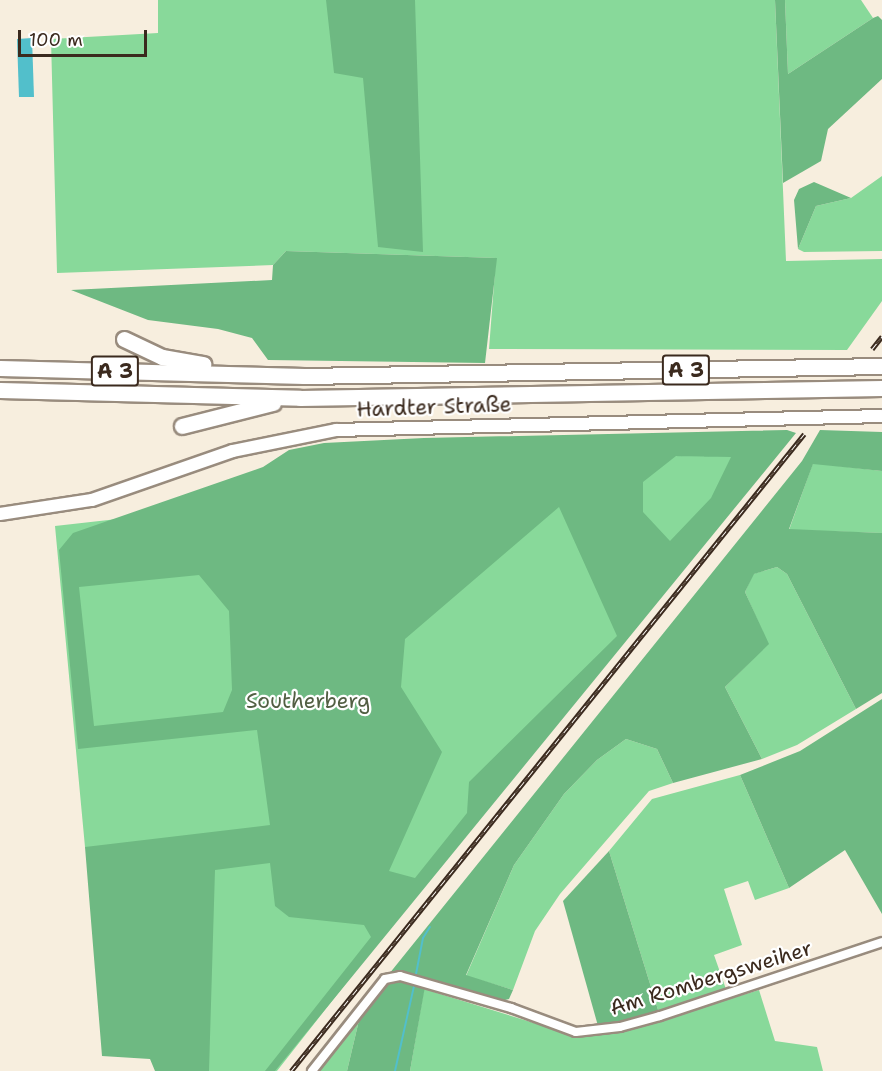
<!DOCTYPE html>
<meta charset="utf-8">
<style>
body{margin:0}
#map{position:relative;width:882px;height:1071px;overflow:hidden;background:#f7eede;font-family:"Shantell Sans",sans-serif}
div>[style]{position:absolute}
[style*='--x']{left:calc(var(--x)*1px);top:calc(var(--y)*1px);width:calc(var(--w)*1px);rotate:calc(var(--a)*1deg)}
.green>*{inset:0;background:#88d99a}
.forest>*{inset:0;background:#6eb982}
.water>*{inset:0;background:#52bfcb}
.stream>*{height:2px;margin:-1px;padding:0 1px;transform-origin:1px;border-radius:1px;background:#52bfcb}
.roads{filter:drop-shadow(2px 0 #998c7e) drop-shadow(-2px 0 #998c7e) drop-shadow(0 2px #998c7e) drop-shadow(0 -2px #998c7e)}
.street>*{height:8px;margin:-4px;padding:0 4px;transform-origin:4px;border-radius:4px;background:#fff}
.secondary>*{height:12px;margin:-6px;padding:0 6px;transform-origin:6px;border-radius:6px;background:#fff}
.highway>*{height:15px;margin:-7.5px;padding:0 7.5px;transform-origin:7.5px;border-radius:7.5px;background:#fff}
.rail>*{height:4.5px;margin-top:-2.25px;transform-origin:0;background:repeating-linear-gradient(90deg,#fff 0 7px,#3b2a1e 0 14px);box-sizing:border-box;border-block:2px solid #3b2a1e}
span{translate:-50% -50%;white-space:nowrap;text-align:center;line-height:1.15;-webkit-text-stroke:4.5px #fff;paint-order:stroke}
.shield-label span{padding:2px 4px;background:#fff;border:2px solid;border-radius:4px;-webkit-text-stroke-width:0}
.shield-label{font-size:20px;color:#3b2a1e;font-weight:700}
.street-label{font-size:21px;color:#3b2a1e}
.park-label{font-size:21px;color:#525f43}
.scale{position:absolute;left:18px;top:30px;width:129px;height:27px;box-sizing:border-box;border:3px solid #3b2a1e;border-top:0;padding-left:8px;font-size:18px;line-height:21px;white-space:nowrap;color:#3b2a1e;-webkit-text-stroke:4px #fff;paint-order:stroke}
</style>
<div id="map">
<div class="green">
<div style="clip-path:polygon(158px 0,775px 0,786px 261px,882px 259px,882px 301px,847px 350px,489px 349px,496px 258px,286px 251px,273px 265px,57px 273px,51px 39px,158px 33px)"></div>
<div style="clip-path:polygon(785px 0,861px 0,873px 18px,788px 74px)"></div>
<div style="clip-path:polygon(882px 176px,882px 251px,804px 252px,798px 249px,816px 206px,851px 198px)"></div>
<div style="clip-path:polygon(784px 446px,409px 903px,277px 1071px,204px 1071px,85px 847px,55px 526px,242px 505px,294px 454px)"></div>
<div style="clip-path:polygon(813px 463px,882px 471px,882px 533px,789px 530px)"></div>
<div style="clip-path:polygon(777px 567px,787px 574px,856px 709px,797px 745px,762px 759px,725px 687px,768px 644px,745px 592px,753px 574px)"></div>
<div style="clip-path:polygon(626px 739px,657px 749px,673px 783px,649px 791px,560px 894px,535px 931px,513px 990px,466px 976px,514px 865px,564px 794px,597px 760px)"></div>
<div style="clip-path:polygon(740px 775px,789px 888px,755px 900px,748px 881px,724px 889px,742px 945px,714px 955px,727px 992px,659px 1013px,609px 851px,652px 799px)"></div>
<div style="clip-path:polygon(424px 989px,576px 1036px,624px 1031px,759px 990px,775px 1041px,817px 1047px,823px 1071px,410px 1071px)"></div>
<div style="clip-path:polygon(360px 1016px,347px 1071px,320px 1071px)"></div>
</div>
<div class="forest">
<div style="clip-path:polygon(326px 0,415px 0,423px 252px,378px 247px,363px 78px,334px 73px)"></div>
<div style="clip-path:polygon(775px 0,785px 0,788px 74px,873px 18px,878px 16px,882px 20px,882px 79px,828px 129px,821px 161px,783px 183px)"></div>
<div style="clip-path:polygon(814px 182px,851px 198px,816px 206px,798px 249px,794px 200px,799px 189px)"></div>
<div style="clip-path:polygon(286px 251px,497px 258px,485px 363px,268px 360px,252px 338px,218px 329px,148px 320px,71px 290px,272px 280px,273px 265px)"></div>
<div style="clip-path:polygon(evenodd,787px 430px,796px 433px,275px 1071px,265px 1071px,371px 937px,364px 925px,289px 917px,275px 906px,270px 863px,215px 870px,209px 1071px,155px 1071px,150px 1059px,102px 1056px,85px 847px,270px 825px,257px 730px,78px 749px,59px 550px,73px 533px,263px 467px,289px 450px,324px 443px,424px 438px,787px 430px,676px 456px,731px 457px,711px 498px,670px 541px,643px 512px,643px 482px,676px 456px,787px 430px,559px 507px,617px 636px,469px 782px,467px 813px,415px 878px,389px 871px,442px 752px,401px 687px,405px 639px,559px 507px,787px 430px,199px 575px,229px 611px,232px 690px,223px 712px,94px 726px,79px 587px,199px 575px)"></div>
<div style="clip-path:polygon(820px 430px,882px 432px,882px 471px,813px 464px,789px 529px,882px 533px,882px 693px,856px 709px,787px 574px,777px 567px,754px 574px,745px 592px,769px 644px,725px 687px,762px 759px,673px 783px,657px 749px,626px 739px,597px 760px,564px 794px,514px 865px,466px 975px,513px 990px,509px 999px,501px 1001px,426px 981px,410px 1071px,347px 1071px,360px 1016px,385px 979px,802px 461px)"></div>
<div style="clip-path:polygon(882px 699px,882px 914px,845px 850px,789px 888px,740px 775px,800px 751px)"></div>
<div style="clip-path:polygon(609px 851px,659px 1013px,598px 1026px,563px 901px)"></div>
</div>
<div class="water">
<div style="clip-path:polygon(32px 38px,34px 97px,19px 97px,17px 39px)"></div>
</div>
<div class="stream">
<div style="--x:416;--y:974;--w:37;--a:-79"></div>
<div style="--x:423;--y:938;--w:13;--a:-58"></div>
<div style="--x:395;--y:1071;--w:87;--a:-77.4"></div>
</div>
<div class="roads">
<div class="street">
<div style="--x:312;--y:1071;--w:117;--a:-51.6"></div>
<div style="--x:385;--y:979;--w:15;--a:-11"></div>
<div style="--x:400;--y:976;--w:116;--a:16.1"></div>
<div style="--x:511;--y:1008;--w:69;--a:20.3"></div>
<div style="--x:576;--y:1032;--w:44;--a:-6.5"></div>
<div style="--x:620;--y:1027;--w:41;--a:-15.4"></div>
<div style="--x:660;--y:1016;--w:234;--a:-18.4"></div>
</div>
<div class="secondary">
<div style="--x:0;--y:514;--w:93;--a:-8.7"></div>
<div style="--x:92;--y:500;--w:149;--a:-19.2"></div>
<div style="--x:233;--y:451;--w:105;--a:-11.5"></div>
<div style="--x:336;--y:430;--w:546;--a:-1.47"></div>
</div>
<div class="highway">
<div style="--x:124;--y:339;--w:42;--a:25.3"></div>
<div style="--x:162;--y:357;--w:42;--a:9.7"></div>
<div style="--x:0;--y:368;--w:304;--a:1.5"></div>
<div style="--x:304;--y:376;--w:578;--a:-0.99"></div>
<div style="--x:0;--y:390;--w:300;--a:1.5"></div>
<div style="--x:300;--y:398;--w:582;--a:-0.98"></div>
<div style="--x:182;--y:426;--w:94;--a:-14.2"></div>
</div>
</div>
<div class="rail">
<div style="--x:872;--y:349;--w:16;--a:-52"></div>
<div style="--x:291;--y:1071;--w:818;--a:-51.15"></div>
</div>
<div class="shield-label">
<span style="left:686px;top:370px">A 3</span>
<span style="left:115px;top:371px">A 3</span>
</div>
<div class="street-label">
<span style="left:434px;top:407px;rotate:-2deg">Hardter Straße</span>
<span style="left:711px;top:978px;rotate:-17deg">Am Rombergsweiher</span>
</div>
<div class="park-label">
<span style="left:308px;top:701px">Southerberg</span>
</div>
<div class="scale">100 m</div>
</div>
